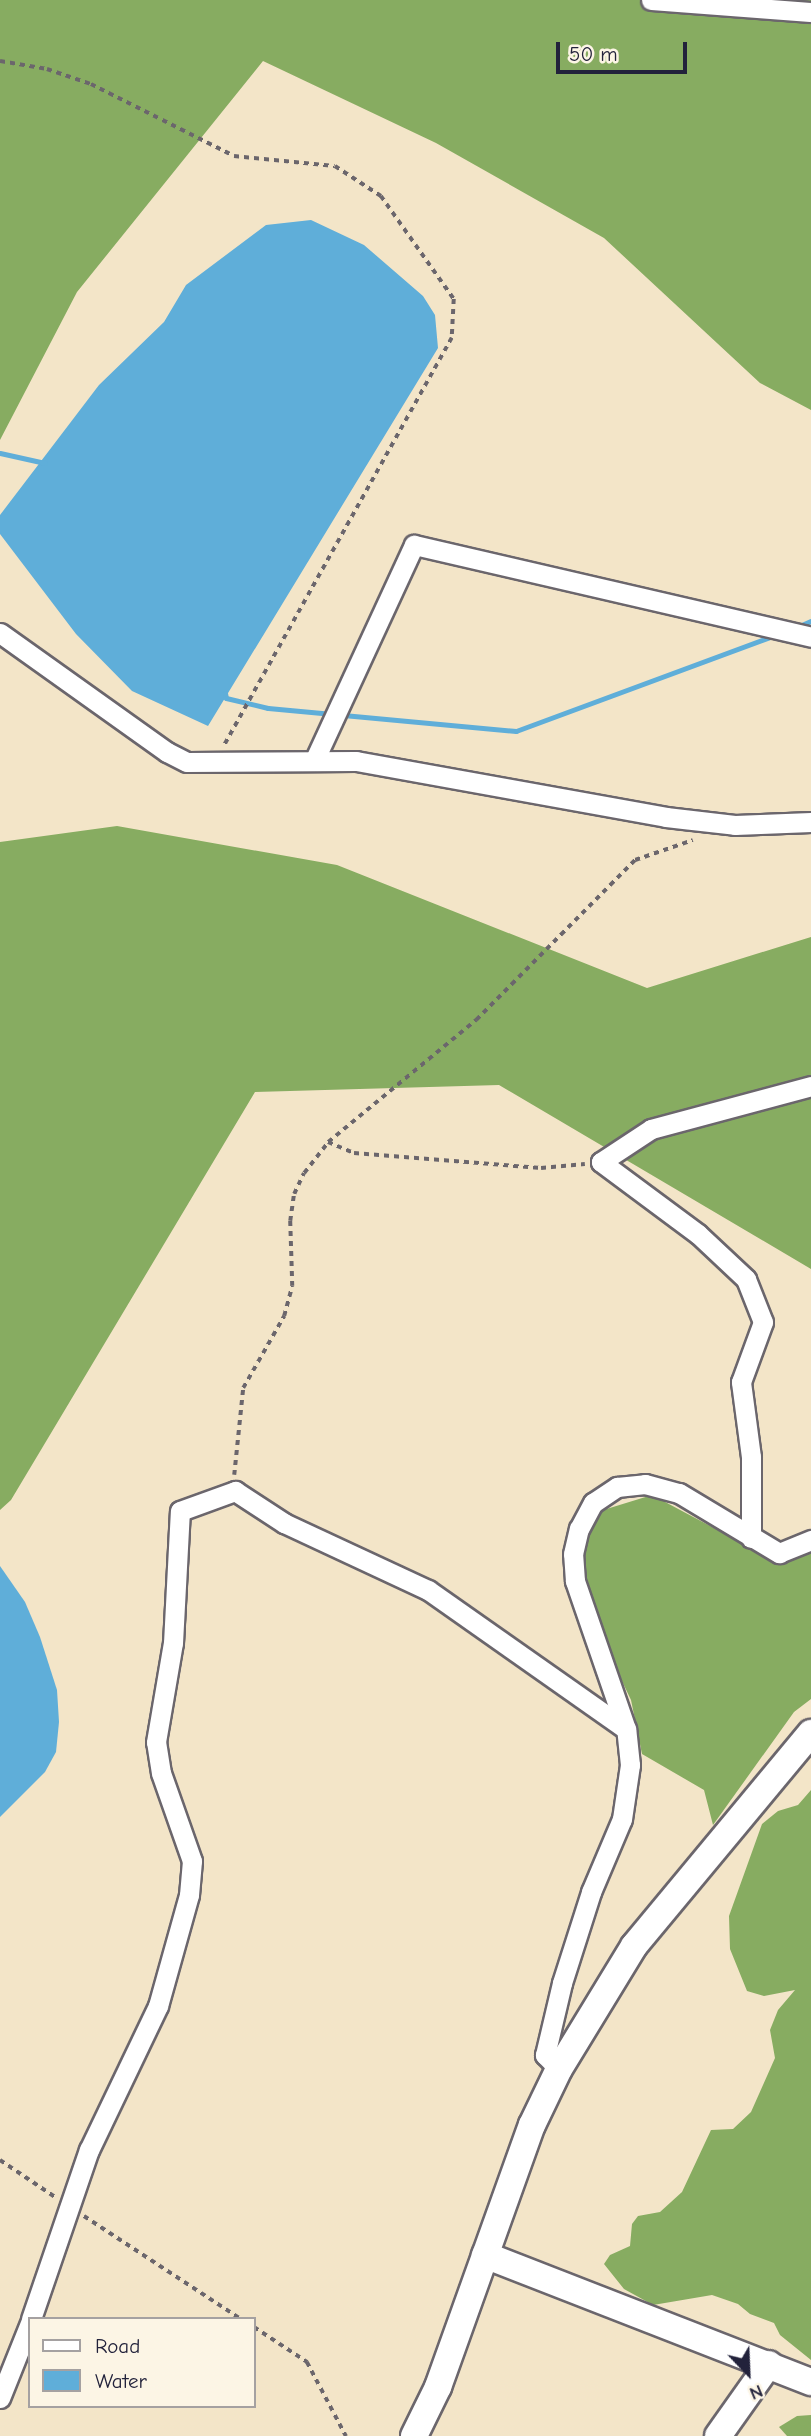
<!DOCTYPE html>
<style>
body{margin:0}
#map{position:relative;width:811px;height:2436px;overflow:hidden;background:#f3e5c8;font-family:"Comic Neue",sans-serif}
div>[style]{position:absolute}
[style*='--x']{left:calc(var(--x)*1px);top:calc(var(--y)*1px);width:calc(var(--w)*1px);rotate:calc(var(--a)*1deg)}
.forest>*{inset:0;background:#87ac61}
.water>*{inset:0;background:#5faed9}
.stream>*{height:5px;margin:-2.5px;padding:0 2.5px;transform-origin:2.5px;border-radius:2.5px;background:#5faed9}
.path>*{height:3.5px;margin-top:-1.75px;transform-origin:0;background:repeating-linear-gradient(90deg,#6b666c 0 5px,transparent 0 10px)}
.roads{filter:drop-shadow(2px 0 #6b666c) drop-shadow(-2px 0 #6b666c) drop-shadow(0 2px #6b666c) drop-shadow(0 -2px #6b666c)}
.street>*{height:19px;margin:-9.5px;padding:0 9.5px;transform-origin:9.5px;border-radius:9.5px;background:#fff}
.secondary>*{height:26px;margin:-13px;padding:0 13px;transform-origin:13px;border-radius:13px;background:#fff}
span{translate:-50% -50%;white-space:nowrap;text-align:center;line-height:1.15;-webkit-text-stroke:5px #fcf5e5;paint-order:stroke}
.legend{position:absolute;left:28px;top:2317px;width:228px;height:91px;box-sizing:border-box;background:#fcf5e5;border:2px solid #a5a1a1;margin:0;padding:9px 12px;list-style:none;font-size:21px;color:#22223b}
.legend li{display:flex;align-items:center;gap:14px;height:35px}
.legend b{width:35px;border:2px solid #a5a1a1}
.north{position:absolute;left:713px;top:2338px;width:70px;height:70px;-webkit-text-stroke:5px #fcf5e5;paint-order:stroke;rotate:157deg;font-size:19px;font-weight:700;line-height:28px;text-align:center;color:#22223b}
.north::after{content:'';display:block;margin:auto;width:24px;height:32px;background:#22223b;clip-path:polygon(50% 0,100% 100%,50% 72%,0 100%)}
.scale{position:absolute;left:556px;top:42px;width:131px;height:32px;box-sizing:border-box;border:4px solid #22223b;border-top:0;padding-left:9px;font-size:21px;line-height:24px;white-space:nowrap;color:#22223b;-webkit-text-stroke:5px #fcf5e5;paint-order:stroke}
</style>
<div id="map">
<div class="forest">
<div style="clip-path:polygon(0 0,811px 0,811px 410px,760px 383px,604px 238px,436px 143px,263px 61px,77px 292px,0 440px)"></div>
<div style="clip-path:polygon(117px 826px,337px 865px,647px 988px,811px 937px,811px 1269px,499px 1085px,255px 1092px,11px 1500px,0 1510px,0 842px)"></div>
<div style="clip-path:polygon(652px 1495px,774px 1560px,811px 1552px,811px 1699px,794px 1712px,713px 1825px,704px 1790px,642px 1754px,631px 1700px,591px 1616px,583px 1556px,588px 1533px,600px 1511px)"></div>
<div style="clip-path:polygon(811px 1790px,811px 2360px,780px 2335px,774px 2323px,750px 2314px,738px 2304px,712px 2295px,653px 2305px,624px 2289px,604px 2264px,610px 2255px,630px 2246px,632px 2224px,638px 2216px,660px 2212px,682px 2192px,711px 2130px,733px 2129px,751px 2112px,775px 2058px,770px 2030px,778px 2010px,795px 1990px,764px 1996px,747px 1991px,730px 1949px,729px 1916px,762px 1824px,778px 1811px,798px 1805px)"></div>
<div style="clip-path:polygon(811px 2415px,811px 2436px,787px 2436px,779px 2427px,797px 2416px)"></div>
</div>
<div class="water">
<div style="clip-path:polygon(311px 220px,364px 245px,423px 296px,435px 315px,438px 348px,208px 726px,132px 691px,76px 634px,0 534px,0 515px,99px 385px,164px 322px,186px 285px,266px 225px)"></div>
<div style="clip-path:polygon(0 1566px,25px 1602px,40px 1637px,57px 1690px,59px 1722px,56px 1752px,45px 1772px,0 1817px)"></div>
</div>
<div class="stream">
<div style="--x:0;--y:453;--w:46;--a:12.5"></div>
<div style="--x:795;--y:628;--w:17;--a:-24"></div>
<div style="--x:225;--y:693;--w:5;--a:79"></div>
<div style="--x:226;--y:698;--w:43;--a:13.4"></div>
<div style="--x:268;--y:708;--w:249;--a:5.3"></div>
<div style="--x:516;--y:731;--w:277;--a:-20.3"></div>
</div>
<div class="path">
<div style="--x:0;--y:61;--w:48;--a:9.7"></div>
<div style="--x:47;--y:69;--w:46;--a:18.8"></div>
<div style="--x:91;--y:84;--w:160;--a:26.7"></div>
<div style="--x:234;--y:156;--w:101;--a:5.7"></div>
<div style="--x:335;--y:166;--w:55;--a:33.1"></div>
<div style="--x:381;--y:196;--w:126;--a:54.7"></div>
<div style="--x:454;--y:299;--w:39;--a:93"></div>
<div style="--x:452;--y:338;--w:466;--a:119.2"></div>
<div style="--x:328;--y:1142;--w:28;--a:23"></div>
<div style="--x:354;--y:1153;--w:188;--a:4.6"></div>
<div style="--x:541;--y:1168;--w:44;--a:-5.2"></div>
<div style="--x:234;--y:1475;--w:87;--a:-84.1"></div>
<div style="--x:243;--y:1388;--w:83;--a:-60.3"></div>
<div style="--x:284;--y:1316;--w:31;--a:-75"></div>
<div style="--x:292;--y:1286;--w:65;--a:-91.8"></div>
<div style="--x:290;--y:1221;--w:27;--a:-82"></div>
<div style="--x:294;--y:1194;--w:23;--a:-65"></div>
<div style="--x:304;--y:1173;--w:39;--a:-52"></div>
<div style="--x:328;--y:1142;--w:192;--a:-39.5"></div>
<div style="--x:476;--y:1020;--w:226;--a:-45.2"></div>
<div style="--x:635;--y:860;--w:61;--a:-19"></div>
<div style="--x:0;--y:2160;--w:66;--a:33.9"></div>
<div style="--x:84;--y:2216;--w:188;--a:33.3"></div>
<div style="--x:254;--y:2327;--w:64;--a:33.4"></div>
<div style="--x:307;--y:2362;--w:84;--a:62.2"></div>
</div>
<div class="roads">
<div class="street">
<div style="--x:651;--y:0;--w:160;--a:4.3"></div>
<div style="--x:0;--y:633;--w:205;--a:35.5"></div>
<div style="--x:167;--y:752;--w:22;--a:27"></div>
<div style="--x:187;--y:762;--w:169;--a:-0.3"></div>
<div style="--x:356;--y:761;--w:315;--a:10.2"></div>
<div style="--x:666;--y:817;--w:69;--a:6.6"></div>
<div style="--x:735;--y:825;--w:76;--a:-2.3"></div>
<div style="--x:315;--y:759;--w:236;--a:-65.2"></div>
<div style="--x:414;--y:545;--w:408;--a:13"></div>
<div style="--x:751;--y:1538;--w:81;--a:-90"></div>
<div style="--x:751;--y:1457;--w:76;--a:-97.6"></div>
<div style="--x:741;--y:1382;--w:64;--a:-69.9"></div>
<div style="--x:763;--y:1322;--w:46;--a:-111.6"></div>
<div style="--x:746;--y:1279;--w:66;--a:-136.8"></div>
<div style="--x:698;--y:1234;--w:121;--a:-143.4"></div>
<div style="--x:601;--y:1162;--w:60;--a:-33.4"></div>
<div style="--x:651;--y:1129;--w:166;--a:-15"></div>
<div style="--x:559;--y:2069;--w:20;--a:-135"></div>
<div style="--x:545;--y:2055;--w:74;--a:-76.7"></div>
<div style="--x:562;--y:1983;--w:96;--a:-72.3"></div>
<div style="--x:591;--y:1892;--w:79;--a:-67"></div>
<div style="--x:622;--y:1819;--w:55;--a:-81.6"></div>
<div style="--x:630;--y:1765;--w:36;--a:-96"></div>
<div style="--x:626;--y:1729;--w:157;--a:-109"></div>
<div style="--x:575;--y:1581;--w:27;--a:-94"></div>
<div style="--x:573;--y:1554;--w:26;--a:-77"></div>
<div style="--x:579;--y:1529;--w:30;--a:-62"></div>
<div style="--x:593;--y:1503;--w:29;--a:-34"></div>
<div style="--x:617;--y:1487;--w:28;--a:-6"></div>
<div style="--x:645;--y:1484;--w:35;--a:15"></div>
<div style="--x:679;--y:1493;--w:117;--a:31"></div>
<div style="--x:779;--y:1553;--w:35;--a:-22"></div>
<div style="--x:31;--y:2319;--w:179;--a:-71.1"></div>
<div style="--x:89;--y:2150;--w:160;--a:-64.4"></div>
<div style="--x:158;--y:2006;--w:115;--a:-74.4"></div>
<div style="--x:189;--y:1895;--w:34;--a:-85"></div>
<div style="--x:192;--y:1861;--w:93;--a:-109.4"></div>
<div style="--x:161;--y:1773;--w:31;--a:-99"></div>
<div style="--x:156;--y:1742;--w:100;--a:-80.3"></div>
<div style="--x:173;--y:1643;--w:132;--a:-87"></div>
<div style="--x:180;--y:1511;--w:59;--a:-20"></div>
<div style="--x:235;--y:1491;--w:59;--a:33.1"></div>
<div style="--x:284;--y:1523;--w:159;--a:25"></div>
<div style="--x:428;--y:1590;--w:242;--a:35.1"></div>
<div style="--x:0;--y:2398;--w:81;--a:-68.2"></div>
</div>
<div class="secondary">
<div style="--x:485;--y:2255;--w:350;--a:21.3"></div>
<div style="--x:414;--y:2436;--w:55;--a:-63.9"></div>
<div style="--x:438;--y:2387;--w:278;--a:-70.3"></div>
<div style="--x:532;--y:2125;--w:62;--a:-64.3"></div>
<div style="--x:559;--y:2069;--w:144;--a:-58.6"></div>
<div style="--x:634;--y:1946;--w:277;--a:-50.3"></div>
<div style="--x:718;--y:2436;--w:88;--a:-54.7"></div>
</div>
</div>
<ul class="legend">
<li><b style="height:9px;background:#fff"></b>Road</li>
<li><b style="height:19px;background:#5faed9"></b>Water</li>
</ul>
<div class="north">N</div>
<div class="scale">50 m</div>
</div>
